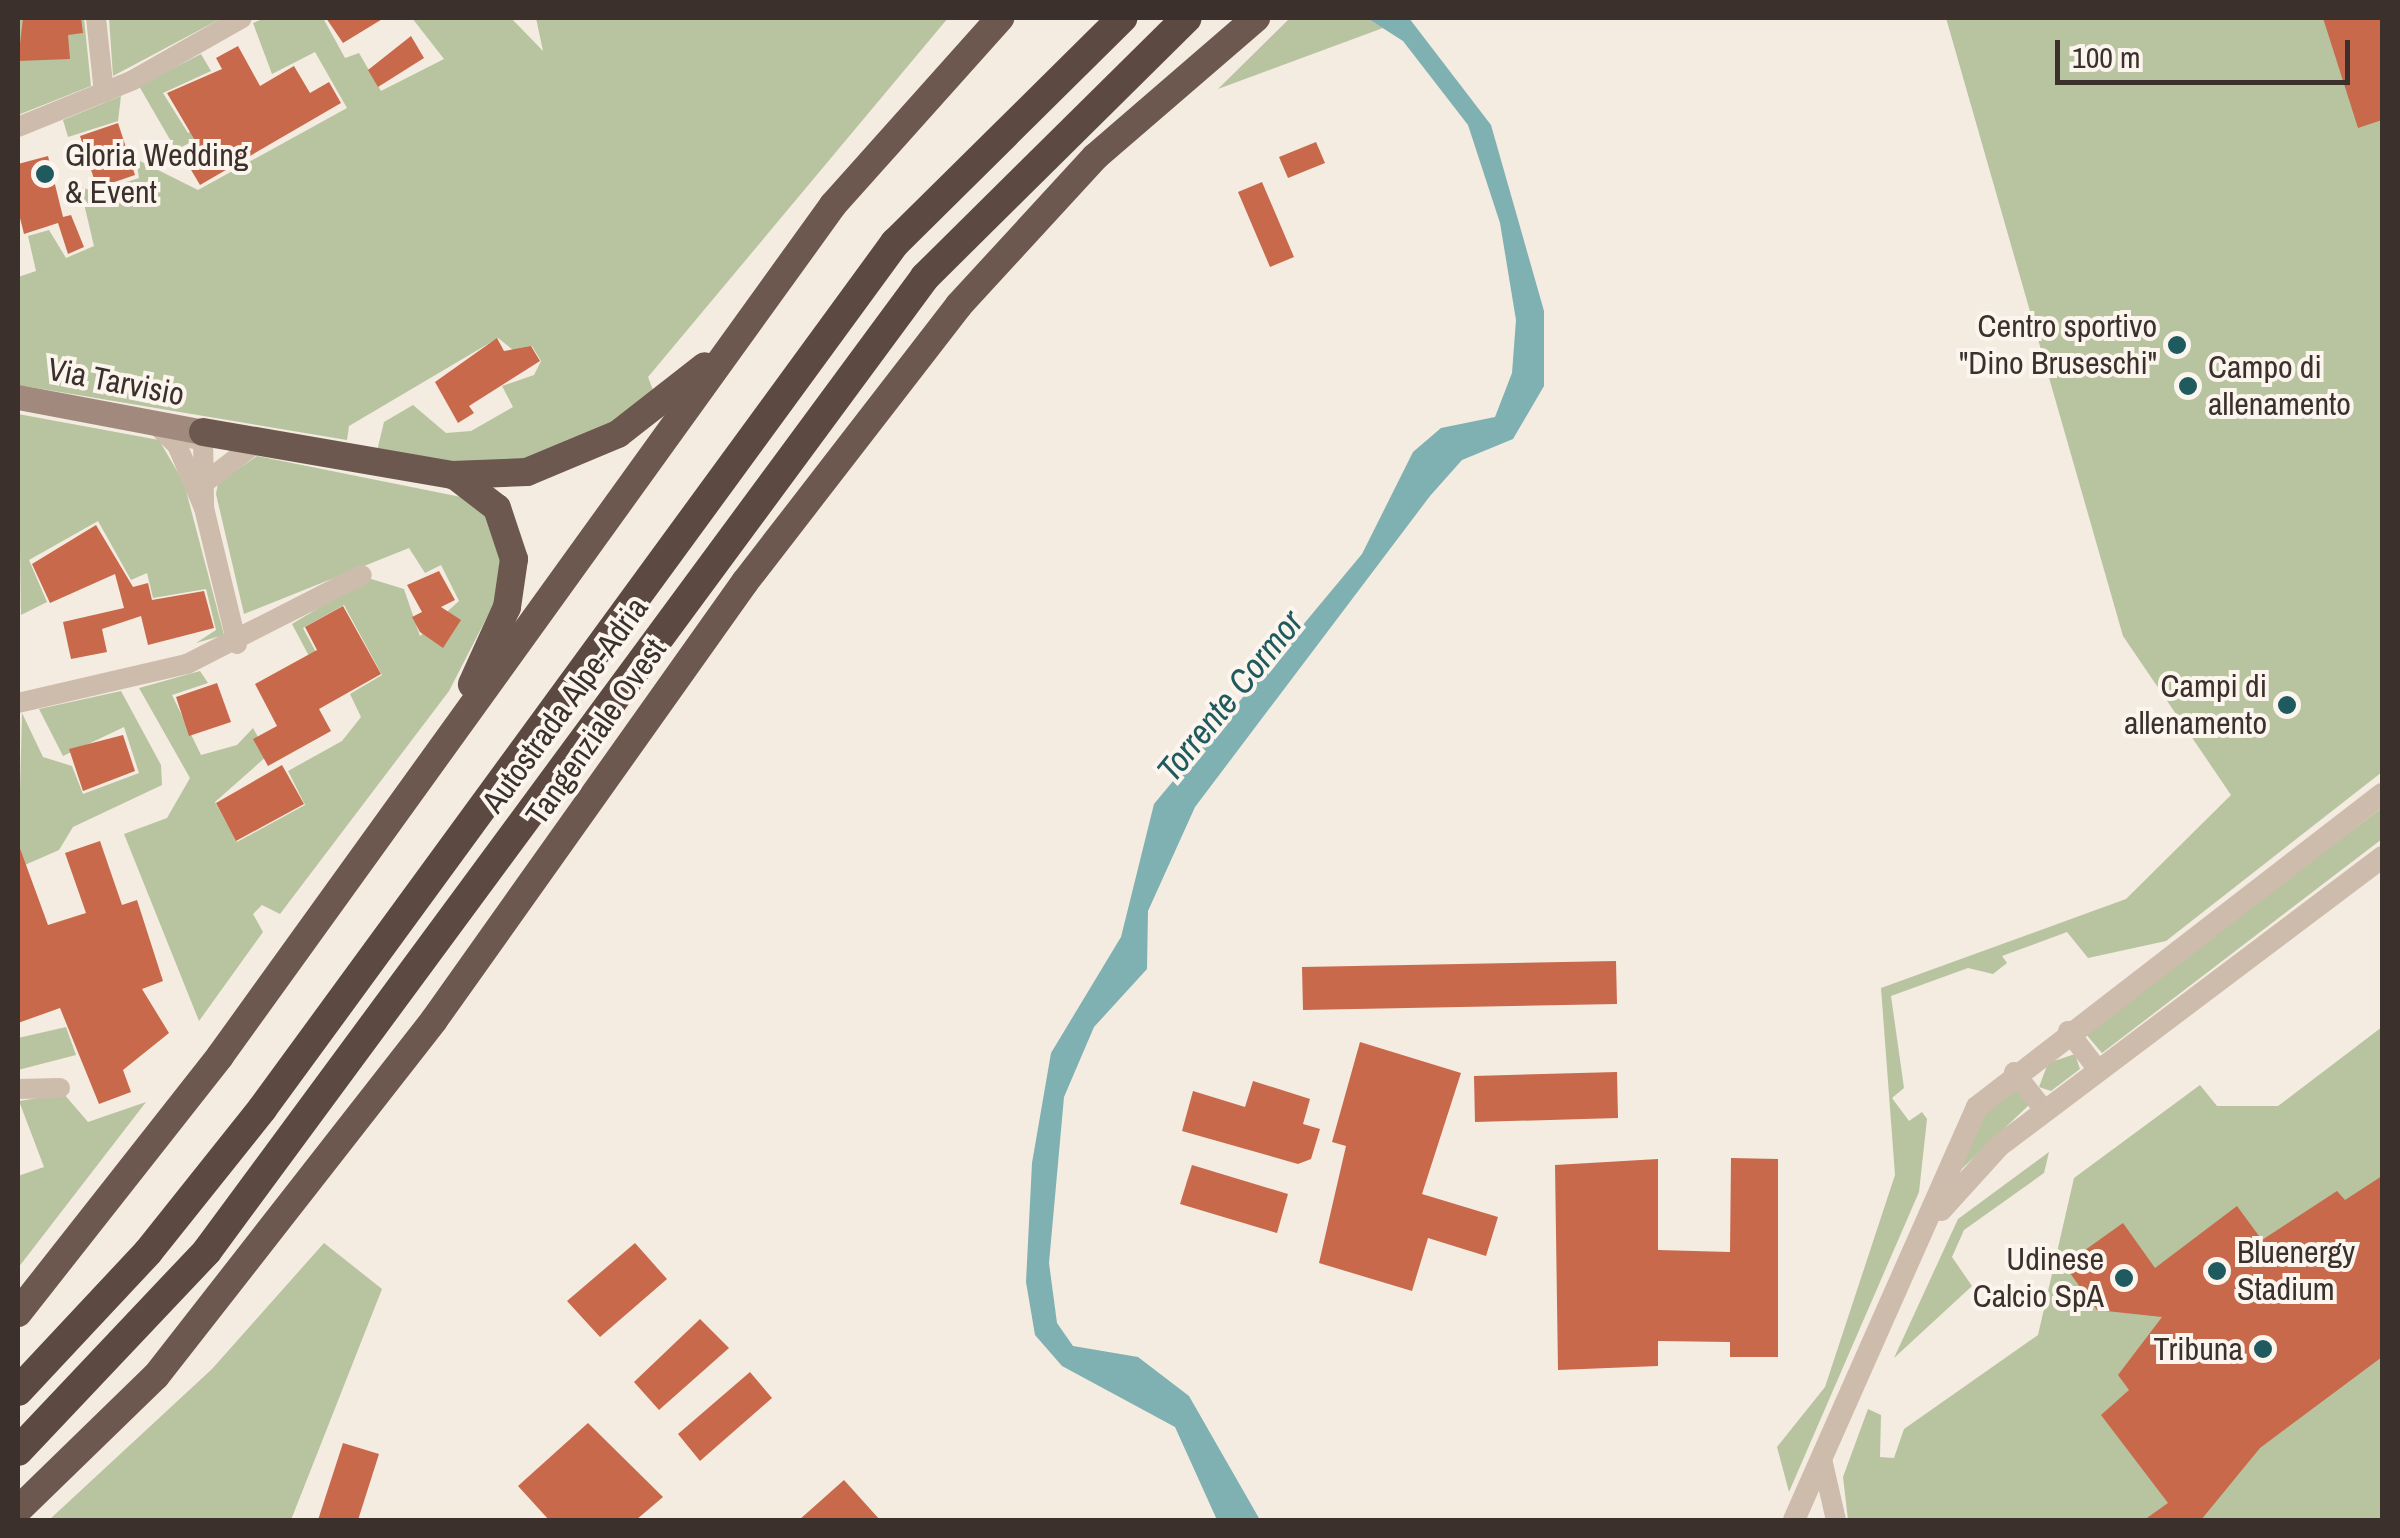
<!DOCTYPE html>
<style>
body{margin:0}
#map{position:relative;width:2400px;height:1538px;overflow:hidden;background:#f4ebe1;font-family:"Archivo Narrow",sans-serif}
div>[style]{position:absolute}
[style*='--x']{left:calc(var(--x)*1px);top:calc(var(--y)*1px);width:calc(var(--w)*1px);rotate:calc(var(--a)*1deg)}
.green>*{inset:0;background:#b8c4a0}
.water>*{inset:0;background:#7fb0b2}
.building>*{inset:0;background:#c8694b}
.minor>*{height:20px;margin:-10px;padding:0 10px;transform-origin:10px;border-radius:10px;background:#cdbbac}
.tertiary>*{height:22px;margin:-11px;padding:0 11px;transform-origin:11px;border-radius:11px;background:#cdbbac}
.secondary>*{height:25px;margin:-12.5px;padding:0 12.5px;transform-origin:12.5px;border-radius:12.5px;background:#a18a7d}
.trunk>*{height:28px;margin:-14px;padding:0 14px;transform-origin:14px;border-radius:14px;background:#6c584f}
.motorway>*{height:30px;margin:-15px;padding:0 15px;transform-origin:15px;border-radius:15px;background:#5c4a42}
.dots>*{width:28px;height:28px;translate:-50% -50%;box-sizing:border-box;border:5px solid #fbf5ee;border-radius:50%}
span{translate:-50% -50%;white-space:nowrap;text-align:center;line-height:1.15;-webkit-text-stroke:8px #fbf5ee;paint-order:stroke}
.poi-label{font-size:32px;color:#3b302b}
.left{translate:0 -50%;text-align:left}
.right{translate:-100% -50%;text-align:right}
.street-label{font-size:32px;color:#3b302b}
.water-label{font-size:35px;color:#1f5a5e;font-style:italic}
.frame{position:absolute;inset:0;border:20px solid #3b302b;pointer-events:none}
.scale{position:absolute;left:2055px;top:40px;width:295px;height:45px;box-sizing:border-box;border:5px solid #3b302b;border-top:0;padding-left:12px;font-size:30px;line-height:35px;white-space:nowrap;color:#3b302b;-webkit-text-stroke:8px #fbf5ee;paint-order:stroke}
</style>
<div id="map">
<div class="green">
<div style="clip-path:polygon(18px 18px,84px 18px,91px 86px,18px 115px)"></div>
<div style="clip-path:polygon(109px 18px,222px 18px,113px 76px)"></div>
<div style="clip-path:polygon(265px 18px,323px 18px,345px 58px,359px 53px,381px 91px,444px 59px,412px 18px,511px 18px,543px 51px,536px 18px,948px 18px,648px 377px,653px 390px,634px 412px,548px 459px,468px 466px,377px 451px,384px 422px,413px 405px,446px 433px,471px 431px,513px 407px,502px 386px,534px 375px,541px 361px,532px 346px,518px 354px,498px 338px,349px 426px,347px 440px,18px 385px,18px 277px,36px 271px,28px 236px,49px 230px,66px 258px,94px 246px,80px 187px,96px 192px,139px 178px,136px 159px,198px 190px,347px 108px,315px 52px,272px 74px,253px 23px)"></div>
<div style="clip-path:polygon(1290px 18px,1367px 18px,1383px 28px,1218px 89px)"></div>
<div style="clip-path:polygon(1946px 18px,2382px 18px,2382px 772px,2166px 941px,2088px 958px,2067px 932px,2002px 956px,2007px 963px,1993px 974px,1968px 968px,1891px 996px,1904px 1088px,1892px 1098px,1909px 1121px,1922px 1112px,1927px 1119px,1919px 1192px,1789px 1492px,1777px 1447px,1825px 1387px,1895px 1175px,1881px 988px,2126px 899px,2231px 795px,2123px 636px)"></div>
<div style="clip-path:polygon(201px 54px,211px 71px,163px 93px,188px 133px,225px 112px,231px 121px,176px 150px,139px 86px)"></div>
<div style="clip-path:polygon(121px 96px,118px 121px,68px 137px,63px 120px)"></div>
<div style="clip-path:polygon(18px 414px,159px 440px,184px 483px,224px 635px,196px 643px,216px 630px,206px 589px,153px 598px,147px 573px,131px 580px,98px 521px,29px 560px,47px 602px,21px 615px)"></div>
<div style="clip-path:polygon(257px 456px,471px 499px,501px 536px,505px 582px,449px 691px,280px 914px,262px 905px,253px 914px,263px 932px,199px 1021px,124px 834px,167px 818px,190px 778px,139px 688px,200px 671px,208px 683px,172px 695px,201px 755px,237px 745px,253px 728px,268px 755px,215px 802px,237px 842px,305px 805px,288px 771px,342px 741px,361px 717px,350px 694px,382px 675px,344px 605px,303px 628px,317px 654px,310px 658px,292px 624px,368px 578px,404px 589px,420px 636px,459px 601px,441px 565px,425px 573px,409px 548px,244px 614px,216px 494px,218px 483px)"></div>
<div style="clip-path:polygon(121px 691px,161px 765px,162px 785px,73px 827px,59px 850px,18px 868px,22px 713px,43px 757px,72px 766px,83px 794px,139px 773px,124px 727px,63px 756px,39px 709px)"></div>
<div style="clip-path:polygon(2382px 808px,2382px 839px,2102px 1053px,2084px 1032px)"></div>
<div style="clip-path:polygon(66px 1027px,76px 1055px,18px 1070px,18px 1038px)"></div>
<div style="clip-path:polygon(2382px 1027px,2382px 1520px,1848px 1520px,1843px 1477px,1868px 1409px,1881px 1415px,1880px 1457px,1894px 1458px,1904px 1429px,2038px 1335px,2074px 1178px,2200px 1085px,2217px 1106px,2278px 1106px)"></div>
<div style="clip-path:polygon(2075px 1054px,2080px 1069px,2051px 1091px,2039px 1087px,2048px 1063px)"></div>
<div style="clip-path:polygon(2013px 1086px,2029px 1105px,1948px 1182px,1985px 1114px)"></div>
<div style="clip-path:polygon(64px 1094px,88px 1122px,146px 1102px,18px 1268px,18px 1176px,44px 1167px,19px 1101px)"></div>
<div style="clip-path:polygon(2049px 1152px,2044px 1173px,1964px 1230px,1952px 1257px,1972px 1286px,1894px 1358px,1958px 1219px)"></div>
<div style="clip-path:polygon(324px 1243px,382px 1289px,291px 1520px,49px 1520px,212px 1369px)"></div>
</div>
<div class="water">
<div style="clip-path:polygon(1367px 18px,1409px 18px,1491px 125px,1544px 311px,1544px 386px,1513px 439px,1462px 460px,1430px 496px,1195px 807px,1148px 911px,1147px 969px,1094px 1027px,1064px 1097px,1049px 1263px,1057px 1323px,1073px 1346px,1138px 1357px,1189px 1396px,1260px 1520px,1217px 1520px,1175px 1427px,1062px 1366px,1035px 1335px,1026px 1282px,1032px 1163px,1051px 1053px,1121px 937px,1154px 804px,1362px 554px,1413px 452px,1441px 428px,1495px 417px,1512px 373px,1516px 320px,1500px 223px,1468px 125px,1403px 41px)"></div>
</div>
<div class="building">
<div style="clip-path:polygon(23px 18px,81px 18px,83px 33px,68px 35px,70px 59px,18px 61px)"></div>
<div style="clip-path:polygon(326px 18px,384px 18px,343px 43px)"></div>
<div style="clip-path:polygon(2323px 18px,2382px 18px,2382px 120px,2358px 128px)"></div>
<div style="clip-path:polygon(411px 36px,424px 58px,378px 87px,368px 70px)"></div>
<div style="clip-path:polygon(238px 46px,260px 86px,294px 66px,310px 93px,329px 82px,341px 103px,200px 185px,184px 158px,200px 149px,167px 93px,222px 69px,216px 58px)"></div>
<div style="clip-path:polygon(118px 123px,135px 175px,97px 188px,80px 136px)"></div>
<div style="clip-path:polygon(1316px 142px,1325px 163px,1288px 178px,1279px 157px)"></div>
<div style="clip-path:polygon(48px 156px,63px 217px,71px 215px,84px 247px,68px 254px,58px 223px,24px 234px,18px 210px,18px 164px)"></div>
<div style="clip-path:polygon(1262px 182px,1294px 257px,1270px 267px,1238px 192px)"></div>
<div style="clip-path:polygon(497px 338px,504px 351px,531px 346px,540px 361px,469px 406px,474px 413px,458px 423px,435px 382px)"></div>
<div style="clip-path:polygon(96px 525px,133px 587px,148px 583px,152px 600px,204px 591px,214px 628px,148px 645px,141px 616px,102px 629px,107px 652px,71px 659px,63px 622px,124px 608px,115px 574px,50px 603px,32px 564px)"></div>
<div style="clip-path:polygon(439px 571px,455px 600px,441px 607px,461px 620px,443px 648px,420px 632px,412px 617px,422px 612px,407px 585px)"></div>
<div style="clip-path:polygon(343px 606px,381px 674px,319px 709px,331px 731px,268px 766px,253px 739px,277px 726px,255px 684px,317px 650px,305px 627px)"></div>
<div style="clip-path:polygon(217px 683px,231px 722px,189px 736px,176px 697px)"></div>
<div style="clip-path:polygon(123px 735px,135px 771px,83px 791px,69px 749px)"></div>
<div style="clip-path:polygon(282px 765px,304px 804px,236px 841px,216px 803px)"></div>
<div style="clip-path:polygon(100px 841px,122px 905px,137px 900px,163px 981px,142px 989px,169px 1033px,123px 1070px,131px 1092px,99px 1104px,60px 1008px,18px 1023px,18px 843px,48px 925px,86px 913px,65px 853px)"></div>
<div style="clip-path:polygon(1616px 961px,1617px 1004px,1303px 1010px,1302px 967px)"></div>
<div style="clip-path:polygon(1360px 1042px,1461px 1073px,1422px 1194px,1498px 1217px,1486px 1256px,1428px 1238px,1412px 1291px,1319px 1263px,1346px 1146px,1332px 1142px)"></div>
<div style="clip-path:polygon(1617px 1072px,1618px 1118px,1475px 1122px,1474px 1076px)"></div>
<div style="clip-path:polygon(1253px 1081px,1310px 1099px,1303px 1124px,1320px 1129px,1311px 1159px,1298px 1164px,1182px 1131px,1193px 1091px,1245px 1107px)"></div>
<div style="clip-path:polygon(1731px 1158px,1778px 1159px,1778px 1357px,1730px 1357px,1730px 1342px,1658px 1341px,1658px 1366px,1558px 1370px,1555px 1165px,1658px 1159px,1658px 1250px,1730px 1252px)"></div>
<div style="clip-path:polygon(1192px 1165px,1288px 1194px,1277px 1233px,1180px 1204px)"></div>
<div style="clip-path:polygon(2382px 1176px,2382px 1357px,2260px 1448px,2201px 1520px,2144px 1520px,2168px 1503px,2101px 1415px,2129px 1390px,2118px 1375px,2162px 1317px,2097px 1310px,2064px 1265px,2123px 1223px,2155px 1268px,2237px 1206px,2262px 1240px,2337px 1191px,2345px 1200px)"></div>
<div style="clip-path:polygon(635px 1243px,667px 1279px,600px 1337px,567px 1301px)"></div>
<div style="clip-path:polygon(700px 1319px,729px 1348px,659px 1410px,634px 1382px)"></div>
<div style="clip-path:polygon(750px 1372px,772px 1398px,700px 1461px,678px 1434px)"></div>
<div style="clip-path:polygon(588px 1423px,663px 1497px,636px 1520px,549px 1520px,518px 1486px)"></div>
<div style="clip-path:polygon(343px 1443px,379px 1454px,358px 1520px,318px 1520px)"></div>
<div style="clip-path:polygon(844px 1480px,880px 1520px,799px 1520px)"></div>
</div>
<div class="minor">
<div style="--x:96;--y:18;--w:75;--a:83.9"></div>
<div style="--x:18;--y:127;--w:124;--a:-22.2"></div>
<div style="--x:133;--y:80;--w:125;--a:-29.6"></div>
<div style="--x:152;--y:421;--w:35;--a:44"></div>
<div style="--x:177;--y:445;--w:69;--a:66.8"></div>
<div style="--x:204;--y:508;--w:140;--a:76.4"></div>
<div style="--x:194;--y:439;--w:11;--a:-38"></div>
<div style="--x:203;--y:432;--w:76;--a:89.2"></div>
<div style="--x:208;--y:480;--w:61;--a:-37.6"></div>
<div style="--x:18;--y:703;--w:173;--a:-13"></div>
<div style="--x:187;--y:664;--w:196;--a:-27"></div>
<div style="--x:2068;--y:1031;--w:51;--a:52.2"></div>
<div style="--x:2014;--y:1072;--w:50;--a:51.5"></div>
<div style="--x:18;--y:1089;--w:42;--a:-1.4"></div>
<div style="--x:1822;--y:1459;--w:63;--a:77.1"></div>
</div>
<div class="tertiary">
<div style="--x:1941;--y:1210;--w:86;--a:-47.8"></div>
<div style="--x:1999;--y:1146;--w:480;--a:-37"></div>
<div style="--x:1794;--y:1520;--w:452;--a:-66.1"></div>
<div style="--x:1977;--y:1107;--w:512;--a:-37.7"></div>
</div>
<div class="secondary">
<div style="--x:18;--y:397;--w:188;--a:10.7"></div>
</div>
<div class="trunk">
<div style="--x:203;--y:432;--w:253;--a:9.8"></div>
<div style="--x:452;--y:475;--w:75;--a:-2.3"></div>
<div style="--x:527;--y:472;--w:99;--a:-22.7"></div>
<div style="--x:618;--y:434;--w:110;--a:-38"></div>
<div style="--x:454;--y:475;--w:54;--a:37.5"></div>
<div style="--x:497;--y:508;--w:54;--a:71.6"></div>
<div style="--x:514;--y:559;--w:49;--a:98.3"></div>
<div style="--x:507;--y:607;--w:85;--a:114.4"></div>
<div style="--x:18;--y:1313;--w:327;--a:-51.8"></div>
<div style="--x:220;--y:1056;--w:1049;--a:-54.23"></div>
<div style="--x:833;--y:205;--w:251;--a:-48.2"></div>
<div style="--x:18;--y:1510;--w:192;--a:-44.2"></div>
<div style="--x:156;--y:1376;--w:452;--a:-52"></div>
<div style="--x:434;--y:1020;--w:537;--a:-54.62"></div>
<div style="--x:745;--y:582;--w:350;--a:-52.3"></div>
<div style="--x:959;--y:305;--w:201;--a:-47.4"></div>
<div style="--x:1095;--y:157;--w:213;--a:-40.8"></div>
</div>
<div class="motorway">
<div style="--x:18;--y:1391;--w:190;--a:-46.9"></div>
<div style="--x:148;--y:1252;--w:183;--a:-51.4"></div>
<div style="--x:262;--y:1109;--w:1073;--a:-53.84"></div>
<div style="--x:895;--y:243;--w:320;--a:-44.7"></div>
<div style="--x:18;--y:1451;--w:275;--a:-46.6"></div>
<div style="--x:207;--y:1251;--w:1210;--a:-53.6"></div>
<div style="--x:925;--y:277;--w:368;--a:-44.7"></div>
</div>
<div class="dots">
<div style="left:45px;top:174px;background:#1f5a5e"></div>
<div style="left:2177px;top:345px;background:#1f5a5e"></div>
<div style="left:2188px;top:386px;background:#1f5a5e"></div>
<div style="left:2287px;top:705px;background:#1f5a5e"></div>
<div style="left:2217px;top:1271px;background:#1f5a5e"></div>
<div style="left:2124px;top:1278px;background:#1f5a5e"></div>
<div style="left:2263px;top:1349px;background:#1f5a5e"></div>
</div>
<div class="poi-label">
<span class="left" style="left:65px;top:174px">Gloria Wedding<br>&amp; Event</span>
<span class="right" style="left:2157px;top:345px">Centro sportivo<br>"Dino Bruseschi"</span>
<span class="left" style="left:2208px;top:386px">Campo di<br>allenamento</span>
<span class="right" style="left:2267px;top:705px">Campi di<br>allenamento</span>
<span class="left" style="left:2237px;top:1271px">Bluenergy<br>Stadium</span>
<span class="right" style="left:2104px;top:1278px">Udinese<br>Calcio SpA</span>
<span class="right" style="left:2243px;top:1349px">Tribuna</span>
</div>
<div class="street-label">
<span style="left:116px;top:382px;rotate:11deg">Via Tarvisio</span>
<span style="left:565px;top:705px;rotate:-54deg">Autostrada Alpe-Adria</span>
<span style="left:596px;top:732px;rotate:-55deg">Tangenziale Ovest</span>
</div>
<div class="water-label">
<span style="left:1230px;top:696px;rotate:-51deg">Torrente Cormor</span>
</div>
<div class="frame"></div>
<div class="scale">100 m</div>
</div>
